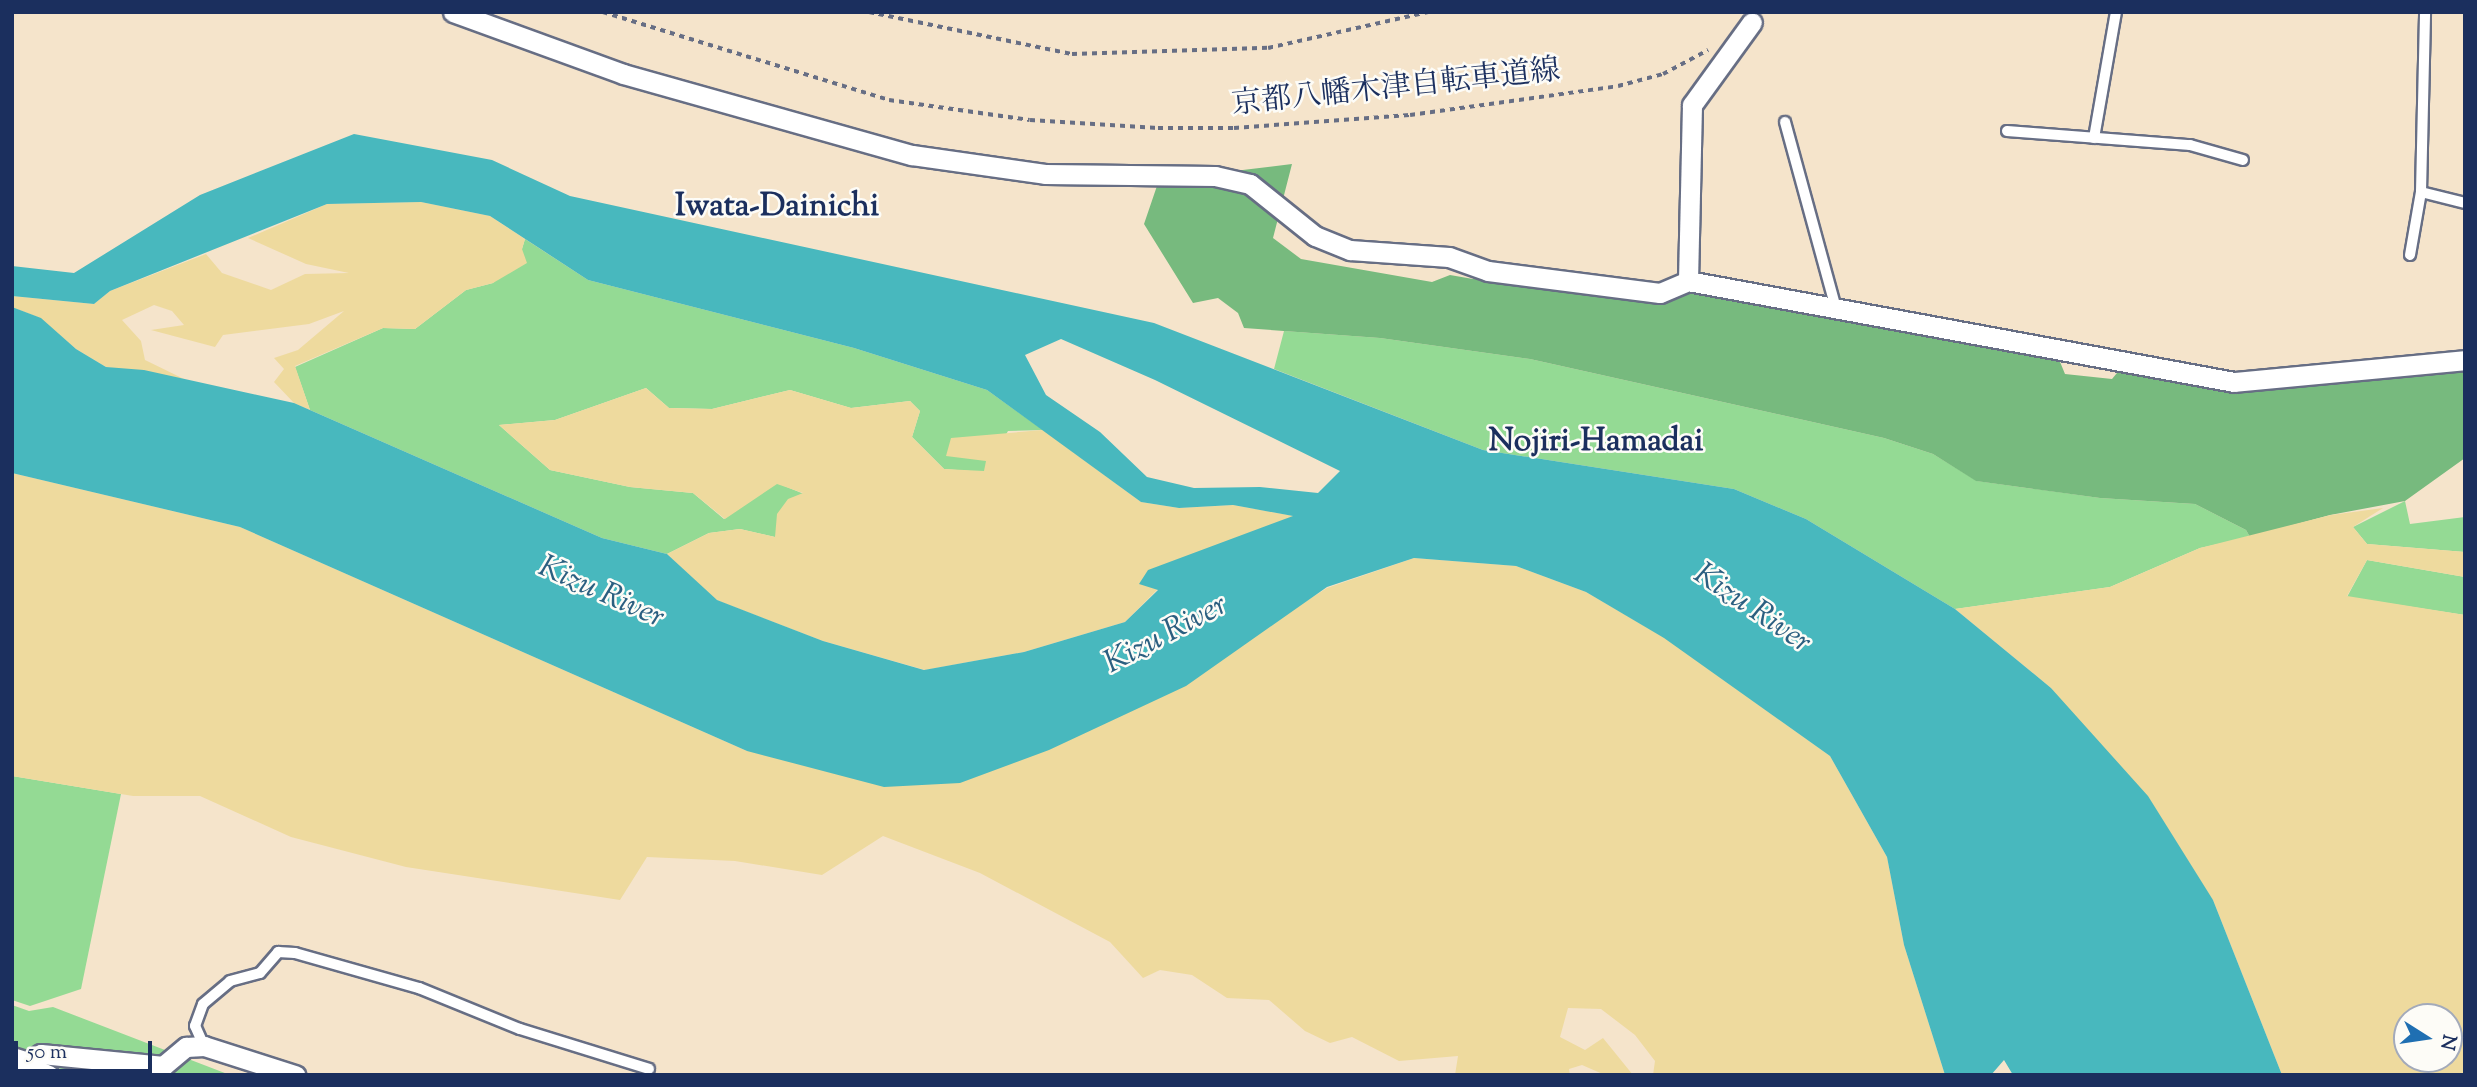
<!DOCTYPE html>
<meta charset="utf-8">
<style>
body{margin:0}
#map{position:relative;width:2477px;height:1087px;overflow:hidden;background:#f5e4cb;font-family:"Sorts Mill Goudy","Noto Serif JP",serif}
div>[style]{position:absolute}
[style*='--x']{left:calc(var(--x)*1px);top:calc(var(--y)*1px);width:calc(var(--w)*1px);rotate:calc(var(--a)*1deg)}
.green>*{inset:0;background:#94da94}
.forest>*{inset:0;background:#77ba7e}
.sand>*{inset:0;background:#eeda9e}
.water>*{inset:0;background:#48b8be}
.path>*{height:3.5px;margin-top:-1.75px;transform-origin:0;background:repeating-linear-gradient(90deg,#676e84 0 5px,transparent 0 10px)}
.roads{filter:drop-shadow(2px 0 #676e84) drop-shadow(-2px 0 #676e84) drop-shadow(0 2px #676e84) drop-shadow(0 -2px #676e84)}
.service>*{height:10px;margin:-5px;padding:0 5px;transform-origin:5px;border-radius:5px;background:#fff}
.minor>*{height:19px;margin:-9.5px;padding:0 9.5px;transform-origin:9.5px;border-radius:9.5px;background:#fff}
.secondary>*{height:26px;margin:-13px;padding:0 13px;transform-origin:13px;border-radius:13px;background:#fff}
span{translate:-50% -50%;white-space:nowrap;text-align:center;line-height:1.15;-webkit-text-stroke:5px #fdfcf7;paint-order:stroke}
.street-label{font-size:30px;color:#1b2f5e}
.neighbourhood-label{font-size:32px;color:#1b2f5e;font-weight:700}
.water-label{font-size:32px;color:#2b5f80;font-style:italic}
.frame{position:absolute;inset:0;border:14px solid #1b2f5e;pointer-events:none}
.north{position:absolute;left:2393px;top:1003px;width:70px;height:70px;box-sizing:border-box;background:#fdfcf7;border:2px solid #a3aaba;border-radius:50%;rotate:102deg;font-size:19px;font-weight:700;line-height:28px;text-align:center;color:#1b2f5e}
.north::after{content:'';display:block;margin:auto;width:24px;height:32px;background:#1f6fb2;clip-path:polygon(50% 0,100% 100%,50% 72%,0 100%)}
.scale{position:absolute;left:14px;top:1041px;width:138px;height:32px;box-sizing:border-box;border:4px solid #1b2f5e;border-top:0;padding-left:9px;font-size:21px;line-height:24px;white-space:nowrap;color:#1b2f5e;-webkit-text-stroke:5px #fdfcf7;paint-order:stroke}
</style>
<div id="map">
<div class="green">
<div style="clip-path:polygon(525px 239px,588px 280px,854px 348px,987px 390px,1043px 430px,1008px 431px,984px 472px,944px 469px,912px 437px,920px 411px,910px 401px,851px 408px,790px 390px,712px 409px,669px 408px,646px 388px,555px 420px,499px 425px,550px 470px,630px 487px,693px 493px,724px 519px,777px 483px,804px 494px,775px 537px,740px 529px,709px 533px,667px 554px,602px 538px,310px 410px,295px 367px,383px 328px,415px 329px,466px 290px,493px 283px,522px 249px)"></div>
<div style="clip-path:polygon(1284px 331px,1380px 338px,1530px 359px,1884px 438px,1933px 454px,1977px 481px,2100px 498px,2195px 504px,2246px 530px,2250px 537px,2200px 548px,2110px 587px,1955px 609px,1806px 519px,1734px 489px,1483px 450px,1274px 369px)"></div>
<div style="clip-path:polygon(2405px 501px,2410px 524px,2465px 517px,2465px 552px,2367px 544px,2353px 527px)"></div>
<div style="clip-path:polygon(2367px 560px,2465px 577px,2465px 615px,2347px 597px)"></div>
<div style="clip-path:polygon(12px 776px,121px 794px,81px 989px,30px 1006px,12px 1000px)"></div>
<div style="clip-path:polygon(12px 1005px,29px 1011px,53px 1007px,230px 1075px,77px 1075px,12px 1051px)"></div>
</div>
<div class="forest">
<div style="clip-path:polygon(1292px 164px,1273px 238px,1301px 259px,1432px 282px,1450px 275px,1473px 279px,1506px 269px,1679px 285px,2058px 357px,2065px 374px,2112px 379px,2122px 367px,2234px 390px,2465px 365px,2465px 458px,2405px 501px,2330px 515px,2250px 537px,2246px 530px,2195px 504px,2100px 498px,1976px 481px,1933px 454px,1884px 438px,1530px 359px,1380px 338px,1244px 328px,1238px 313px,1218px 298px,1193px 303px,1144px 224px,1159px 180px)"></div>
</div>
<div class="sand">
<div style="clip-path:polygon(421px 202px,490px 216px,525px 239px,522px 249px,527px 263px,493px 283px,466px 290px,415px 329px,383px 328px,295px 366px,310px 410px,294px 403px,274px 382px,284px 369px,274px 358px,298px 350px,344px 311px,309px 324px,223px 335px,215px 347px,151px 330px,184px 325px,172px 311px,154px 305px,122px 320px,141px 341px,145px 360px,184px 379px,106px 367px,76px 349px,40px 318px,12px 307px,12px 296px,94px 304px,110px 291px,206px 254px,222px 273px,271px 290px,305px 274px,349px 273px,306px 264px,248px 238px,327px 204px)"></div>
<div style="clip-path:polygon(646px 388px,669px 408px,712px 409px,790px 390px,851px 408px,910px 401px,920px 411px,912px 437px,944px 469px,984px 471px,986px 461px,946px 456px,951px 438px,1043px 430px,1141px 502px,1179px 508px,1233px 505px,1294px 516px,1159px 588px,1125px 622px,1024px 652px,925px 670px,823px 641px,716px 600px,667px 554px,709px 533px,740px 529px,775px 537px,777px 514px,788px 499px,803px 493px,777px 484px,725px 519px,693px 493px,630px 487px,550px 470px,499px 425px,555px 420px)"></div>
<div style="clip-path:polygon(12px 473px,240px 527px,747px 751px,1276px 620px,1327px 588px,1414px 558px,1516px 566px,1586px 592px,1665px 638px,1830px 756px,1887px 857px,1904px 945px,1945px 1075px,1653px 1075px,1655px 1061px,1635px 1035px,1601px 1009px,1568px 1008px,1560px 1037px,1585px 1050px,1603px 1038px,1633px 1075px,1605px 1075px,1582px 1065px,1569px 1069px,1570px 1075px,1455px 1075px,1458px 1056px,1399px 1061px,1352px 1037px,1330px 1043px,1305px 1031px,1269px 1000px,1227px 998px,1192px 975px,1160px 970px,1143px 978px,1110px 942px,980px 873px,883px 836px,822px 875px,735px 861px,647px 857px,620px 900px,406px 867px,291px 837px,200px 796px,133px 796px,12px 776px)"></div>
<div style="clip-path:polygon(evenodd,2383px 508px,2353px 527px,2367px 544px,2465px 552px,2465px 577px,2367px 560px,2347px 596px,2465px 615px,2465px 1075px,2282px 1075px,2213px 900px,2051px 688px,1955px 609px,2110px 587px,2200px 548px,2331px 515px,2383px 508px,2407px 1017px,2449px 1017px,2449px 1059px,2407px 1059px,2407px 1017px)"></div>
</div>
<div class="water">
<div style="clip-path:polygon(evenodd,354px 134px,492px 160px,570px 196px,1154px 323px,1483px 450px,1734px 489px,1806px 519px,1955px 609px,2051px 688px,2148px 796px,2213px 900px,2282px 1075px,2013px 1075px,2004px 1060px,1991px 1075px,1945px 1075px,1904px 945px,1887px 857px,1830px 756px,1664px 638px,1586px 592px,1516px 566px,1414px 558px,1327px 587px,1186px 686px,1049px 750px,960px 783px,884px 787px,747px 751px,240px 527px,12px 473px,12px 307px,41px 318px,76px 349px,106px 367px,144px 370px,294px 403px,602px 538px,667px 554px,717px 600px,823px 641px,924px 670px,1024px 652px,1125px 622px,1158px 590px,1139px 584px,1148px 570px,1293px 516px,1233px 505px,1179px 508px,1141px 502px,987px 390px,854px 348px,588px 280px,490px 216px,421px 202px,327px 204px,110px 291px,94px 304px,12px 296px,12px 266px,74px 273px,200px 195px,354px 134px,1061px 339px,1155px 380px,1340px 471px,1318px 493px,1260px 487px,1194px 488px,1147px 477px,1100px 432px,1046px 395px,1025px 355px,1061px 339px)"></div>
</div>
<div class="path">
<div style="--x:603;--y:12;--w:299;--a:17.1"></div>
<div style="--x:889;--y:100;--w:142;--a:8.1"></div>
<div style="--x:1030;--y:120;--w:128;--a:3.6"></div>
<div style="--x:1158;--y:128;--w:76;--a:0"></div>
<div style="--x:1234;--y:128;--w:176;--a:-4.2"></div>
<div style="--x:1410;--y:115;--w:210;--a:-7.9"></div>
<div style="--x:1618;--y:86;--w:47;--a:-14.9"></div>
<div style="--x:1663;--y:74;--w:51;--a:-28.1"></div>
<div style="--x:869;--y:12;--w:207;--a:11.7"></div>
<div style="--x:1072;--y:54;--w:196;--a:-1.8"></div>
<div style="--x:1268;--y:48;--w:164;--a:-12.7"></div>
<div style="--x:1517;--y:12;--w:70;--a:0"></div>
</div>
<div class="roads">
<div class="service">
<div style="--x:1785;--y:122;--w:194;--a:74.7"></div>
<div style="--x:2007;--y:131;--w:184;--a:4.4"></div>
<div style="--x:2190;--y:145;--w:55;--a:15.8"></div>
<div style="--x:2094;--y:138;--w:128;--a:-80.1"></div>
<div style="--x:2421;--y:192;--w:45;--a:14"></div>
<div style="--x:2410;--y:255;--w:64;--a:-80.1"></div>
<div style="--x:2421;--y:192;--w:180;--a:-88.7"></div>
<div style="--x:204;--y:1046;--w:22;--a:-114"></div>
<div style="--x:195;--y:1026;--w:23;--a:-70"></div>
<div style="--x:203;--y:1004;--w:35;--a:-40"></div>
<div style="--x:230;--y:981;--w:31;--a:-15"></div>
<div style="--x:260;--y:973;--w:28;--a:-49"></div>
<div style="--x:278;--y:952;--w:17;--a:3"></div>
<div style="--x:295;--y:953;--w:129;--a:15.8"></div>
<div style="--x:419;--y:988;--w:109;--a:22.1"></div>
<div style="--x:520;--y:1029;--w:135;--a:17.2"></div>
</div>
<div class="minor">
<div style="--x:453;--y:12;--w:181;--a:20"></div>
<div style="--x:623;--y:74;--w:300;--a:15.7"></div>
<div style="--x:912;--y:155;--w:134;--a:8.1"></div>
<div style="--x:1045;--y:174;--w:170;--a:0.7"></div>
<div style="--x:1215;--y:176;--w:36;--a:13"></div>
<div style="--x:1250;--y:184;--w:83;--a:38.7"></div>
<div style="--x:1315;--y:236;--w:38;--a:22"></div>
<div style="--x:1350;--y:250;--w:99;--a:4"></div>
<div style="--x:1449;--y:257;--w:41;--a:19.7"></div>
<div style="--x:1488;--y:271;--w:173;--a:7.3"></div>
<div style="--x:1660;--y:293;--w:30;--a:-23"></div>
<div style="--x:1688;--y:281;--w:555;--a:10.48"></div>
<div style="--x:2234;--y:382;--w:232;--a:-5.4"></div>
<div style="--x:1688;--y:281;--w:176;--a:-88.7"></div>
<div style="--x:1692;--y:105;--w:102;--a:-54.1"></div>
<div style="--x:25;--y:1065;--w:19;--a:-35"></div>
<div style="--x:41;--y:1054;--w:123;--a:5.6"></div>
<div style="--x:163;--y:1066;--w:30;--a:-40"></div>
<div style="--x:186;--y:1047;--w:18;--a:-3"></div>
<div style="--x:204;--y:1046;--w:96;--a:17.7"></div>
<div style="--x:25;--y:1065;--w:26;--a:23"></div>
</div>
<div class="secondary">
<div style="--x:12;--y:1061;--w:14;--a:17"></div>
</div>
</div>
<div class="street-label">
<span style="left:1396px;top:89px;rotate:-6deg">京都八幡木津自転車道線</span>
</div>
<div class="neighbourhood-label">
<span style="left:777px;top:207px">Iwata-Dainichi</span>
<span style="left:1596px;top:442px">Nojiri-Hamadai</span>
</div>
<div class="water-label">
<span style="left:601px;top:593px;rotate:24deg">Kizu River</span>
<span style="left:1752px;top:609px;rotate:34deg">Kizu River</span>
<span style="left:1166px;top:635px;rotate:-28deg">Kizu River</span>
</div>
<div class="frame"></div>
<div class="north">N</div>
<div class="scale">50 m</div>
</div>
